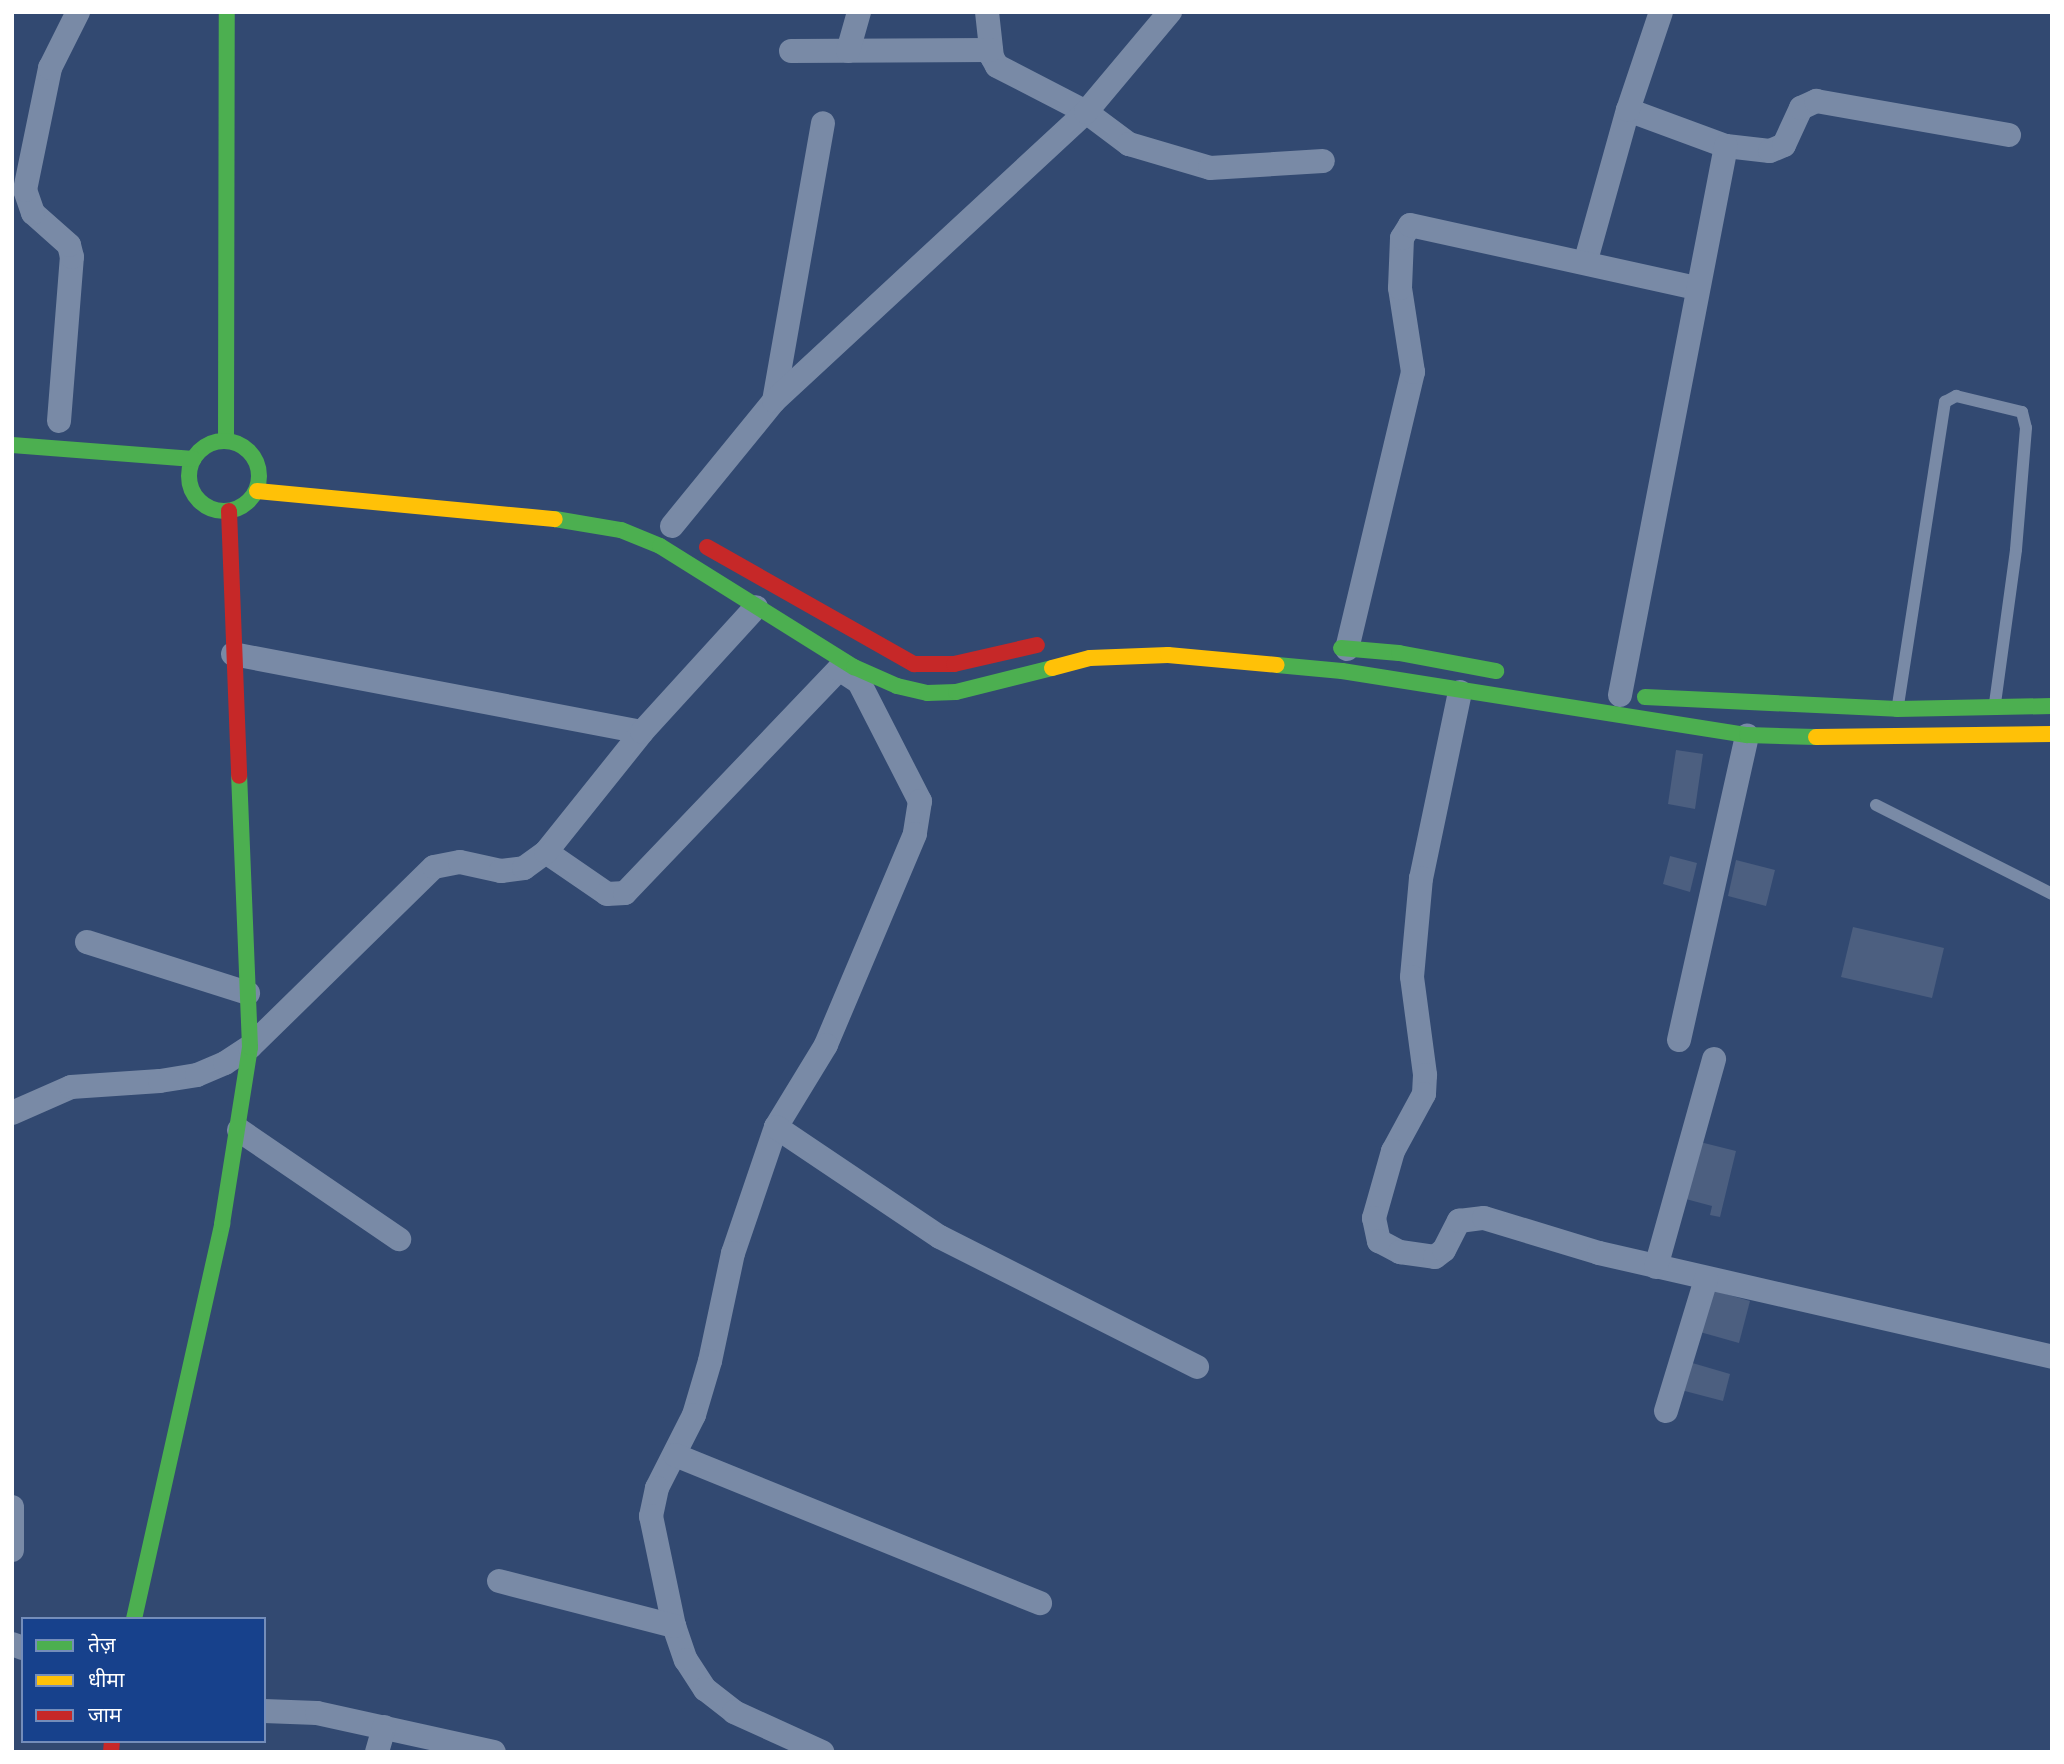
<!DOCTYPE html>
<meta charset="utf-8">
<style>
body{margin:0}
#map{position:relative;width:2064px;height:1764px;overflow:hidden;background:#324971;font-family:Mulish,"Noto Sans Devanagari",sans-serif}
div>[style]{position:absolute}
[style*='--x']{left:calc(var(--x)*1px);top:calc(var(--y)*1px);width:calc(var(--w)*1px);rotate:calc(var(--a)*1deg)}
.building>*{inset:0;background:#4c5f80}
.lane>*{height:12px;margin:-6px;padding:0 6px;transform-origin:6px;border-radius:6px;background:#798aa6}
.street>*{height:24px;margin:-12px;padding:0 12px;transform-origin:12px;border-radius:12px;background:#798aa6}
.fast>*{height:16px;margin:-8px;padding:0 8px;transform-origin:8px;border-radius:8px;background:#4caf50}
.fast>.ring{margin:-8px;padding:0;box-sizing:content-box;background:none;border:16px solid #4caf50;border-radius:50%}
.slow>*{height:16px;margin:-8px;padding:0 8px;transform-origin:8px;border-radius:8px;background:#ffc107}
.jam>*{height:16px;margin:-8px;padding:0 8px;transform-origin:8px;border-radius:8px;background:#c62828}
span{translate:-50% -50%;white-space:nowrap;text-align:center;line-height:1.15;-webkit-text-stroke:6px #17418c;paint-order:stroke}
.frame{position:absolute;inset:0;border:14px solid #fff;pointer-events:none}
.legend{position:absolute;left:21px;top:1617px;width:245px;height:126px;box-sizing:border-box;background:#17418c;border:2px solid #748dba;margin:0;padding:9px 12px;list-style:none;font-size:21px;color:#fff}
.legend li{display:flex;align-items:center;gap:14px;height:35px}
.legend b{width:35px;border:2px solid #748dba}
</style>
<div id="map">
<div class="building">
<div style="clip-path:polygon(1676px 750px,1703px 754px,1695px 809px,1668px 804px)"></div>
<div style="clip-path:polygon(1670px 856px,1697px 863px,1690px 892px,1663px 884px)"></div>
<div style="clip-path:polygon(1736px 860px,1775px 870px,1766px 906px,1728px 896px)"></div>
<div style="clip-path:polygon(1853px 927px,1944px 948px,1932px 998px,1841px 977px)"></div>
<div style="clip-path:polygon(1696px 1141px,1736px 1151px,1720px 1217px,1710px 1215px,1712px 1206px,1682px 1198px)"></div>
<div style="clip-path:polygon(1712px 1290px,1750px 1301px,1739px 1343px,1700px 1332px)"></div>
<div style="clip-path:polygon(1689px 1362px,1730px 1374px,1723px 1401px,1681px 1390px)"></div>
</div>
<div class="lane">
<div style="--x:1898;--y:705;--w:307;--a:-81.2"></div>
<div style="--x:1945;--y:402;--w:13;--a:-29"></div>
<div style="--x:1956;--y:396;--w:68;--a:13.6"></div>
<div style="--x:2022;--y:412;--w:16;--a:76"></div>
<div style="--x:2026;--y:428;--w:122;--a:94.7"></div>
<div style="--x:2016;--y:550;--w:154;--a:97.8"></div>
<div style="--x:1876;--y:805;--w:197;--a:26.8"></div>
</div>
<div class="street">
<div style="--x:987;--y:12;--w:45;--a:83.7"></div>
<div style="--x:992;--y:57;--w:10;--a:61"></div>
<div style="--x:997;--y:66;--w:100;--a:27.3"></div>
<div style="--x:1086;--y:112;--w:54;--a:36.7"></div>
<div style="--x:1129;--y:144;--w:84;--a:16.5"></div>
<div style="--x:1210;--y:168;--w:113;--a:-3.5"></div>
<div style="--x:791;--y:51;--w:200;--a:-0.3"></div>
<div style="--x:848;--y:51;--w:41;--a:-74.2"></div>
<div style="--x:1628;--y:110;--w:104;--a:20.2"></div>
<div style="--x:1726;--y:146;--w:44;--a:6.5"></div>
<div style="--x:1770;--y:151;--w:15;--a:-23"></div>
<div style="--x:1784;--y:145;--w:41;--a:-65.3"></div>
<div style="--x:1801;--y:108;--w:17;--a:-25"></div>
<div style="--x:1816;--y:101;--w:196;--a:10"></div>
<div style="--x:1586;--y:260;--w:156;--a:-74.4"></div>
<div style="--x:1628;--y:110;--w:103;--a:-71.4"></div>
<div style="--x:774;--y:401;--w:282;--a:-80"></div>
<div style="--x:59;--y:421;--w:165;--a:-85.5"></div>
<div style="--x:72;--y:257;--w:12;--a:-104"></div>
<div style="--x:69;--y:245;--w:48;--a:-138.4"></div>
<div style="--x:33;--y:213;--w:24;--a:-109"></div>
<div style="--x:25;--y:190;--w:125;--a:-78.4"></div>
<div style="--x:50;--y:68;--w:63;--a:-63.4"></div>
<div style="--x:672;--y:526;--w:161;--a:-50.8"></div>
<div style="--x:774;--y:401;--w:425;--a:-42.8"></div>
<div style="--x:1086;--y:112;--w:131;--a:-50"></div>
<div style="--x:1347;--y:649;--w:285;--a:-76.6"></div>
<div style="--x:1413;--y:372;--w:85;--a:-98.8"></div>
<div style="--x:1400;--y:288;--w:50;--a:-87.7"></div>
<div style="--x:1402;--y:238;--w:15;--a:-58"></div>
<div style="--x:1410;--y:225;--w:293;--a:12.4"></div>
<div style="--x:233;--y:654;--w:416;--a:10.8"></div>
<div style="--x:1460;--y:692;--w:190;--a:101.8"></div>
<div style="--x:1421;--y:878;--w:99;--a:95.2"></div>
<div style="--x:1412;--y:977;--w:99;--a:82.4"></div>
<div style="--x:1425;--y:1075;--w:19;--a:93"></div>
<div style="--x:1424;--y:1094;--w:65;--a:118.5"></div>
<div style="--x:1393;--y:1151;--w:70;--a:105.8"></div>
<div style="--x:1374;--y:1218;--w:24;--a:78"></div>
<div style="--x:1379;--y:1241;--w:24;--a:28"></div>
<div style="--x:1400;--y:1252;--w:35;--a:8"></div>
<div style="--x:1435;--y:1257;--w:11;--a:-38"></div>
<div style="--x:1444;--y:1250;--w:33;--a:-63"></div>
<div style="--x:1459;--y:1221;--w:25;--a:-7"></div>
<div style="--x:1484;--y:1218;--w:120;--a:16.9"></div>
<div style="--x:1599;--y:1253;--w:465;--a:12.9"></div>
<div style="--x:1620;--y:695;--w:559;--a:-79.07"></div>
<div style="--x:546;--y:852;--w:74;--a:34.5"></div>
<div style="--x:607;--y:894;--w:18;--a:-3"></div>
<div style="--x:625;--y:893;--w:310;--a:-46.3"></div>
<div style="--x:839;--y:669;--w:24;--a:33"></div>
<div style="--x:859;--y:682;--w:134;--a:62.9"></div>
<div style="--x:920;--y:801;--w:33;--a:99"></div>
<div style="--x:915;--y:834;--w:229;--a:112.9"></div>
<div style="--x:826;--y:1045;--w:96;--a:121.4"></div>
<div style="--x:776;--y:1127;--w:133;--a:108.8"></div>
<div style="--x:733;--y:1253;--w:110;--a:102"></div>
<div style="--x:710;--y:1361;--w:56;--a:106.5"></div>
<div style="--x:694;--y:1415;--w:82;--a:116.9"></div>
<div style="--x:657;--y:1488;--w:29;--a:102"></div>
<div style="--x:651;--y:1516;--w:112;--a:78.2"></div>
<div style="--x:674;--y:1626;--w:36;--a:71"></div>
<div style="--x:686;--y:1660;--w:35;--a:57"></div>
<div style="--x:705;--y:1689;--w:37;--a:38"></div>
<div style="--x:734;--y:1712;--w:97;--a:24.4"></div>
<div style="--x:87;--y:942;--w:169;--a:17.6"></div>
<div style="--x:1679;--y:1040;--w:312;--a:-77.4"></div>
<div style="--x:12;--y:1113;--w:64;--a:-23.8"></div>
<div style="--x:71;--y:1087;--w:89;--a:-3.9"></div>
<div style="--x:160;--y:1081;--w:37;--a:-9"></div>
<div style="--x:197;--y:1075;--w:30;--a:-23"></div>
<div style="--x:225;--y:1063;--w:30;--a:-33"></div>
<div style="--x:250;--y:1047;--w:257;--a:-44.4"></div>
<div style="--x:434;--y:867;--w:26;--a:-11"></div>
<div style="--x:460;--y:862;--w:42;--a:12.4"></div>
<div style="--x:501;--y:871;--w:23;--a:-7"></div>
<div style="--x:524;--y:868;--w:27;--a:-36"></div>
<div style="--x:546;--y:852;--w:154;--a:-51.3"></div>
<div style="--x:642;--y:732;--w:169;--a:-47.6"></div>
<div style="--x:776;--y:1127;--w:197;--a:33.9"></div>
<div style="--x:940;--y:1237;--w:288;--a:26.8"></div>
<div style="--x:239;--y:1130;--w:194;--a:34.3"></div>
<div style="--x:1656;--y:1267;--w:216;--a:-74.4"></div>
<div style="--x:1666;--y:1411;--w:138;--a:-73.1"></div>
<div style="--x:675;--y:1455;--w:394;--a:22.1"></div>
<div style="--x:12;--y:1507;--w:43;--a:90"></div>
<div style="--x:499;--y:1581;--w:181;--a:14.4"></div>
<div style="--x:12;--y:1644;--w:12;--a:20"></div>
<div style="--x:264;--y:1711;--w:53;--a:2.2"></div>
<div style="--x:317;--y:1713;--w:181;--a:12.4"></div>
<div style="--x:377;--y:1752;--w:26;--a:-74"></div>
</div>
<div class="fast">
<div style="--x:226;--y:440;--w:428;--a:-89.9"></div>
<div class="ring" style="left:189px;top:441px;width:54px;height:54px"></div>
<div style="--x:12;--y:445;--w:182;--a:4.4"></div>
<div style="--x:555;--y:519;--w:67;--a:9.5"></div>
<div style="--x:621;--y:530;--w:42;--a:22.3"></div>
<div style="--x:660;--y:546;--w:229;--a:32"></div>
<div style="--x:854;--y:667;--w:47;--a:23.8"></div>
<div style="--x:897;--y:686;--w:31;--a:13"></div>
<div style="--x:927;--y:693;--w:29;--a:-2"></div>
<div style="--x:956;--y:692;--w:99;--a:-14"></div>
<div style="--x:1341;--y:648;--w:58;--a:4.9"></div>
<div style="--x:1399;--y:653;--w:99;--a:10.5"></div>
<div style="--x:1277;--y:665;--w:65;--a:5.3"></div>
<div style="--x:1342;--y:671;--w:410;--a:9"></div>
<div style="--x:1747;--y:735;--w:69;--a:1.7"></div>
<div style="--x:1645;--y:697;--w:252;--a:2.7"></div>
<div style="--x:1897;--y:709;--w:155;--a:-1.1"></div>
<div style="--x:134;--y:1619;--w:405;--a:-77.4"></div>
<div style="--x:222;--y:1224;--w:179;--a:-81"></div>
<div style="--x:250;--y:1047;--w:271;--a:-92.3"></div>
</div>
<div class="slow">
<div style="--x:257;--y:491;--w:299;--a:5.4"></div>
<div style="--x:1052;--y:668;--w:39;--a:-15"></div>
<div style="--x:1090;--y:658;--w:78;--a:-2.2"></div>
<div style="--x:1168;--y:655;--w:109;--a:5.2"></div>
<div style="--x:1816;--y:737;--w:236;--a:-0.7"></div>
</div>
<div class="jam">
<div style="--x:229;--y:511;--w:265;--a:87.8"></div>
<div style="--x:707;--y:547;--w:238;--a:29.5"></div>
<div style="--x:914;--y:664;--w:40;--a:0"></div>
<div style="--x:954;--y:664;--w:85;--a:-12.9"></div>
<div style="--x:111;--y:1752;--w:11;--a:-85"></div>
</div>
<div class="frame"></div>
<ul class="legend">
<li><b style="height:9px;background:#4caf50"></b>तेज़</li>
<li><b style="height:9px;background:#ffc107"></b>धीमा</li>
<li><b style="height:9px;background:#c62828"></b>जाम</li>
</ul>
</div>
